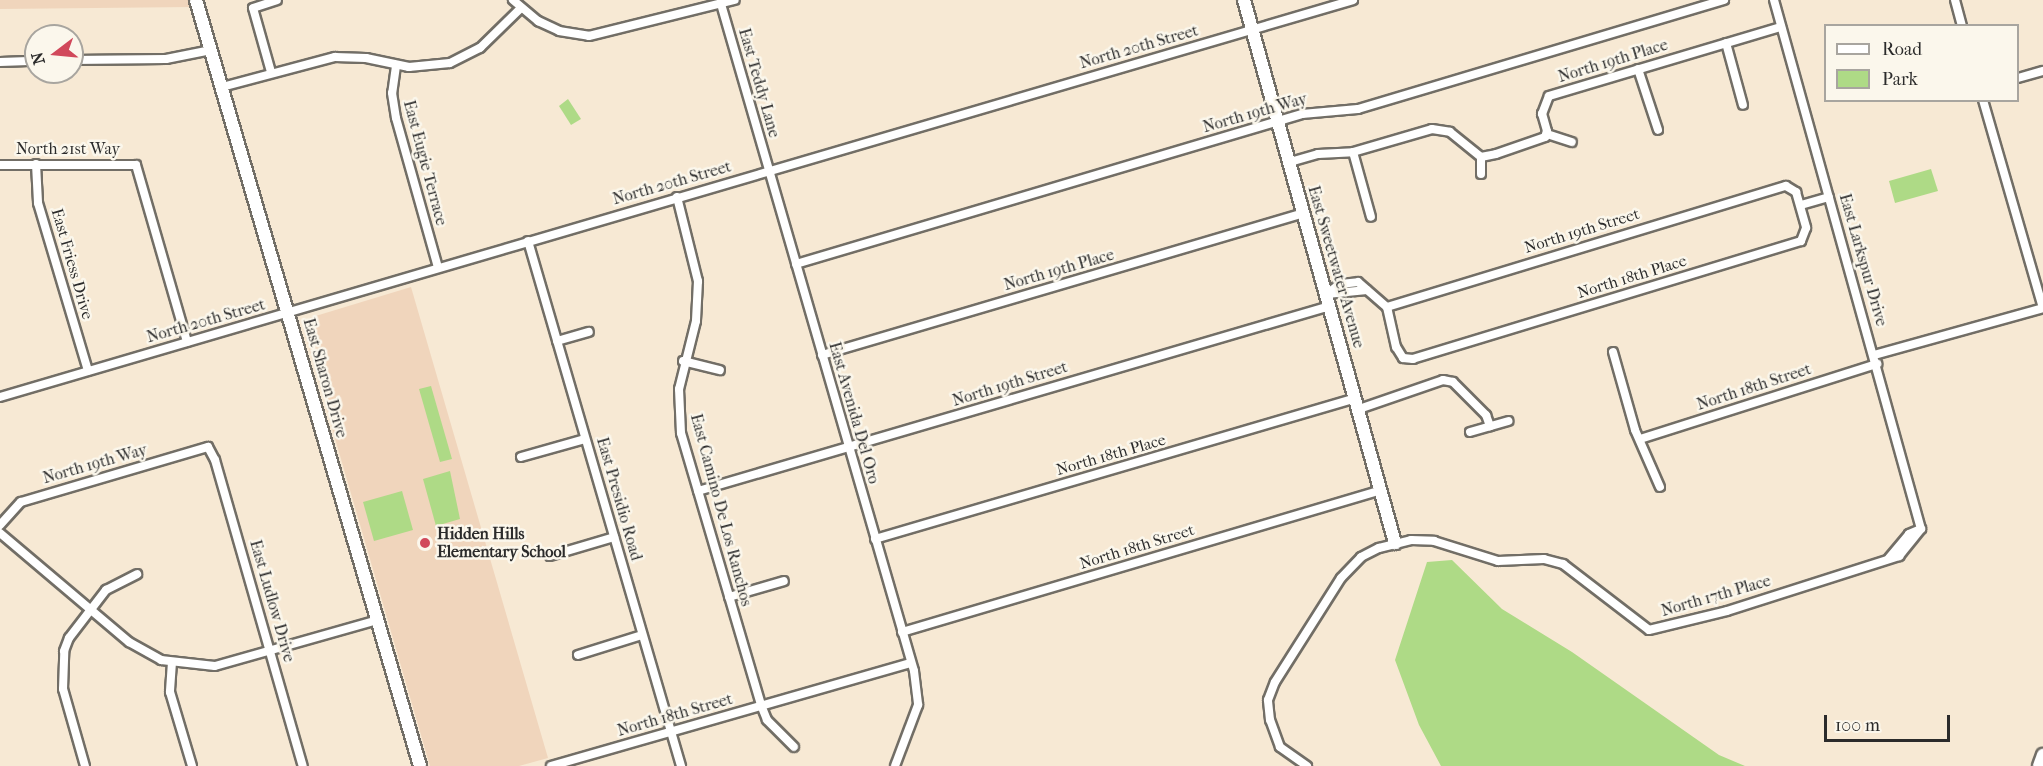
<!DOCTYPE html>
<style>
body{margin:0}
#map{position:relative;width:2043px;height:766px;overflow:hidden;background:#f7e9d4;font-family:"IM FELL French Canon",serif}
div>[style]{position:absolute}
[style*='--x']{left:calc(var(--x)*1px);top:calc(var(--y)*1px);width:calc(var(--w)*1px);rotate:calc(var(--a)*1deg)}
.built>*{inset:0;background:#f0d5bc}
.green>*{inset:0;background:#aeda86}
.roads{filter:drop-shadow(2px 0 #726e66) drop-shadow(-2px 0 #726e66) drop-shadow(0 2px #726e66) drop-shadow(0 -2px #726e66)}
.street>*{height:8px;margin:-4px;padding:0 4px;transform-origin:4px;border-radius:4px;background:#fff}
.secondary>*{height:12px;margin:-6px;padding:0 6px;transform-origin:6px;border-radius:6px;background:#fff}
.dots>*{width:16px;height:16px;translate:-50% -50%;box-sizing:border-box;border:3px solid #fbf7ec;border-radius:50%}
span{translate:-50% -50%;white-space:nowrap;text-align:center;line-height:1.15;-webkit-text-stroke:5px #fbf7ec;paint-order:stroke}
.street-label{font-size:16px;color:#2b2b2b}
.poi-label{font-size:16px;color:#2b2b2b;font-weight:700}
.left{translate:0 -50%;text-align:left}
.legend{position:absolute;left:1824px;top:24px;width:195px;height:78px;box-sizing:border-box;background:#fbf7ec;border:2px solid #a8a59f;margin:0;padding:8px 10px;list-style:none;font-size:18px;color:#2b2b2b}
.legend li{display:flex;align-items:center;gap:12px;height:30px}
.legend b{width:30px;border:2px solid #a8a59f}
.north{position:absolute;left:24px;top:24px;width:60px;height:60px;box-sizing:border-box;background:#fbf7ec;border:2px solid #a8a59f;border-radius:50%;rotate:254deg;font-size:16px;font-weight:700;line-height:24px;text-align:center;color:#2b2b2b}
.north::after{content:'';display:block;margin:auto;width:21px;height:27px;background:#d1495b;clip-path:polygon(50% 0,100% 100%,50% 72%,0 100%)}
.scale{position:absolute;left:1824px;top:715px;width:126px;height:27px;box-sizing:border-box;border:3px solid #2b2b2b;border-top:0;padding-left:8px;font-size:18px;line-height:21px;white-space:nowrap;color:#2b2b2b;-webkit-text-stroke:4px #fbf7ec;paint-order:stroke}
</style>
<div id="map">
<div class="built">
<div style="clip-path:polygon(0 0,189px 0,191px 7px,0 9px)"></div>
<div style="clip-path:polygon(411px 287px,548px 758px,519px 766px,430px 766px,303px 328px,309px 318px)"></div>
</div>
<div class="green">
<div style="clip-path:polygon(568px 99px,581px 119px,571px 125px,559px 106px)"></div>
<div style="clip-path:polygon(1931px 169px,1938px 191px,1895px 203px,1889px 181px)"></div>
<div style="clip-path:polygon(431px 386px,452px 459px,440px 462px,419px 389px)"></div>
<div style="clip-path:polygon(450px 471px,460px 519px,436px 526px,423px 479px)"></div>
<div style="clip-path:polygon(402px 491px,413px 530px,374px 541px,363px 502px)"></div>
<div style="clip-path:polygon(1452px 560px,1502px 609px,1572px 652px,1719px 755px,1745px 766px,1441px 766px,1419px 725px,1395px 660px,1427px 562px)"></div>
</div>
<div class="roads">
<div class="street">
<div style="--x:513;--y:0;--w:33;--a:40"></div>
<div style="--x:538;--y:21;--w:23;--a:25"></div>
<div style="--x:559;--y:31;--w:30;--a:9"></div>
<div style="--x:589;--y:36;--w:150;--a:-13.9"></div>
<div style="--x:1774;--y:0;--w:549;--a:74.47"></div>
<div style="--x:1955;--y:0;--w:27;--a:75"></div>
<div style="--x:721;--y:4;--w:694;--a:73.86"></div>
<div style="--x:914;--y:671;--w:34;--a:83"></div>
<div style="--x:918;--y:705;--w:65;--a:110.7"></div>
<div style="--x:1726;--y:43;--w:64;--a:74.7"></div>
<div style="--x:72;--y:60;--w:94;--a:-0.6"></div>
<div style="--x:166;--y:59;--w:46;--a:-11.3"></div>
<div style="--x:0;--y:62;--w:36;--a:-2"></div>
<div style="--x:396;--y:66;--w:27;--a:98"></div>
<div style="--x:392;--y:93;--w:25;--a:81"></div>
<div style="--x:396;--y:118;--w:155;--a:74.3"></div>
<div style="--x:1638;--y:69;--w:64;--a:71.8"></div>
<div style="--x:271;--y:72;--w:66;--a:-105.7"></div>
<div style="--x:253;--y:8;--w:25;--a:-18"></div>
<div style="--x:2018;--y:78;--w:26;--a:-16"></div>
<div style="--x:222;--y:87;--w:117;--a:-14.9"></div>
<div style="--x:335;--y:57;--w:31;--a:2"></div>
<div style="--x:366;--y:58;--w:44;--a:11.8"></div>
<div style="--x:409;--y:67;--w:41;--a:-5.6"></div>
<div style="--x:450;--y:63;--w:34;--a:-27"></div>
<div style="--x:480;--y:48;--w:57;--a:-44.3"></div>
<div style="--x:1983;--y:100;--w:216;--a:73.9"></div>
<div style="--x:1547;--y:134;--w:26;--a:18"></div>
<div style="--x:1353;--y:152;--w:67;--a:74.5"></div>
<div style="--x:1481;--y:157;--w:17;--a:90"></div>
<div style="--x:1290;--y:162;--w:29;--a:-16"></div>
<div style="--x:1318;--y:154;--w:35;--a:-3"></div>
<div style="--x:1353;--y:152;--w:82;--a:-16.2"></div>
<div style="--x:1432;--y:129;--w:18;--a:9"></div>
<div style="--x:1450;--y:132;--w:40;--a:39"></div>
<div style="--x:1481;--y:157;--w:15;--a:-11"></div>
<div style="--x:1496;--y:154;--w:52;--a:-19.1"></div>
<div style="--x:1545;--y:137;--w:6;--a:-72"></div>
<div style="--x:1547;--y:131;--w:18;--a:-106"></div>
<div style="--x:1542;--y:114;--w:19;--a:-69"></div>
<div style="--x:1549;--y:96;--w:242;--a:-16.6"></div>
<div style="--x:36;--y:164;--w:39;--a:87"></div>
<div style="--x:38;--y:203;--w:175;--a:73.4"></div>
<div style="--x:0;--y:165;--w:136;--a:0"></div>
<div style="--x:136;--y:165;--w:184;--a:73.9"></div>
<div style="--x:677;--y:197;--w:87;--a:76"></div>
<div style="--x:698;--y:281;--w:40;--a:92.9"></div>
<div style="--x:696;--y:321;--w:70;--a:104"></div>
<div style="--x:679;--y:389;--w:44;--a:87.4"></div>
<div style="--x:681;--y:433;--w:284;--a:73.6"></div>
<div style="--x:761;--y:705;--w:16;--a:68"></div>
<div style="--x:767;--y:720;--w:38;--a:45"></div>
<div style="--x:1801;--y:205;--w:29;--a:-16"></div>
<div style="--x:528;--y:241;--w:547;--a:73.75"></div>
<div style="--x:796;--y:264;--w:528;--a:-16.51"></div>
<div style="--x:1302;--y:114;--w:56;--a:-5.1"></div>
<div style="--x:1358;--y:109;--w:382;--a:-16.6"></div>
<div style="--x:1327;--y:294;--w:16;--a:-38"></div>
<div style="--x:1340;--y:284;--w:18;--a:-6"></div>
<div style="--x:1358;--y:282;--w:38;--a:41"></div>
<div style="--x:1387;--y:307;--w:417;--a:-16.9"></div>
<div style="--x:1786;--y:186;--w:12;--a:31"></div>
<div style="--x:1796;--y:192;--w:37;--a:74"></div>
<div style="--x:1806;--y:228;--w:14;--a:111"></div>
<div style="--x:1801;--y:241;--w:406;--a:163.1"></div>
<div style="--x:1413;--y:359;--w:10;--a:-174"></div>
<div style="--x:1403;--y:358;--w:13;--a:-122"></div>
<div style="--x:1396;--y:347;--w:41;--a:-102.7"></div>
<div style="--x:1327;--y:294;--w:40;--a:-5.7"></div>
<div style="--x:557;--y:341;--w:33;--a:-16"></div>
<div style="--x:1613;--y:352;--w:81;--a:74.2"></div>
<div style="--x:1635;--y:430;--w:62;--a:66.3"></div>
<div style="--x:822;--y:355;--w:502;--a:-16.42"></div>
<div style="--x:1874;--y:355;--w:175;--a:-15.5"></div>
<div style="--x:683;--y:361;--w:38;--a:14"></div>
<div style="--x:0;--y:397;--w:1410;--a:-16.35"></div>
<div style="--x:1359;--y:409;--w:89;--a:-19"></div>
<div style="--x:1443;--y:380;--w:10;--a:11"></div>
<div style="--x:1453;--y:382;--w:47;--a:45"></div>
<div style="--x:1486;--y:415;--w:12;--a:70"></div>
<div style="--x:1470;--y:432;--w:40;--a:-16"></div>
<div style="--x:1640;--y:439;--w:249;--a:-17.6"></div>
<div style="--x:521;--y:457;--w:66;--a:-15.7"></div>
<div style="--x:698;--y:491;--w:659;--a:-16.32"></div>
<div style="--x:0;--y:525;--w:31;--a:-48"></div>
<div style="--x:21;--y:502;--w:195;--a:-16.4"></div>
<div style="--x:208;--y:447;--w:15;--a:62"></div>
<div style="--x:215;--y:460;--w:318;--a:74"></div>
<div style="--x:0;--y:533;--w:169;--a:40.2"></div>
<div style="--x:129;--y:642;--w:37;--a:29"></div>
<div style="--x:161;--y:660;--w:54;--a:6.3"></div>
<div style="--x:215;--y:666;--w:169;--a:-15.8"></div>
<div style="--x:875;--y:539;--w:501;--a:-16.34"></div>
<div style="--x:550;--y:556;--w:67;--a:-16.5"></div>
<div style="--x:1889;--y:558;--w:31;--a:-50"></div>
<div style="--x:1909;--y:534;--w:13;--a:-23"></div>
<div style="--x:729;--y:597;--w:57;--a:-16.2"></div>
<div style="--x:902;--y:632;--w:500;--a:-16.5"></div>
<div style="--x:578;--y:655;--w:67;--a:-17.4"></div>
<div style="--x:172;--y:662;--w:30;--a:94"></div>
<div style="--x:170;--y:692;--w:77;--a:73.4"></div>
<div style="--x:85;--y:766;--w:80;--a:-105.9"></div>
<div style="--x:63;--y:689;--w:38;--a:-88"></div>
<div style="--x:64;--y:651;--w:14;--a:-69"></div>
<div style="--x:69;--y:638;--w:61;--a:-52.4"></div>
<div style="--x:106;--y:590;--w:35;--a:-27"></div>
<div style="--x:551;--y:766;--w:374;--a:-16"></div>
<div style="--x:1307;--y:766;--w:33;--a:-145"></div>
<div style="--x:1280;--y:747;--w:29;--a:-110"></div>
<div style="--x:1270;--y:720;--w:20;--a:-96"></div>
<div style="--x:1268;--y:700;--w:19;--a:-69"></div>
<div style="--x:1275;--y:682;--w:123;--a:-57.6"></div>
<div style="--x:1341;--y:578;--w:29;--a:-46"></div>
<div style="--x:1361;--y:557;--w:20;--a:-27"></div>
<div style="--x:1379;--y:548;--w:33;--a:-14"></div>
<div style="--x:1411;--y:540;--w:23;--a:2"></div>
<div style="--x:1434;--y:541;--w:67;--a:17.4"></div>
<div style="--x:1498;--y:561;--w:46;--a:-2.5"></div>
<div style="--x:1544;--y:559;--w:20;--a:15"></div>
<div style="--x:1563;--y:564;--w:108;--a:37.5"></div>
<div style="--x:1649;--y:630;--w:80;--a:-13.7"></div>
<div style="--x:1727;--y:611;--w:181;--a:-17.7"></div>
<div style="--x:1899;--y:556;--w:35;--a:-51"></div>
</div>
<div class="secondary">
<div style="--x:196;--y:0;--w:798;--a:73.7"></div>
<div style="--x:1244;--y:0;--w:564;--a:74.46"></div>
<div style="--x:2039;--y:766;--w:12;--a:-70"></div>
</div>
</div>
<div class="dots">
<div style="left:425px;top:543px;background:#d1495b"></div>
</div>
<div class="street-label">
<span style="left:1139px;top:47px;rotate:-16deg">North 20th Street</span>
<span style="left:1613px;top:61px;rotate:-17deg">North 19th Place</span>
<span style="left:759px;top:83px;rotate:74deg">East Teddy Lane</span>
<span style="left:1255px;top:113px;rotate:-16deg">North 19th Way</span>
<span style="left:68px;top:149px">North 21st Way</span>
<span style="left:425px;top:163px;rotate:75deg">East Eugie Terrace</span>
<span style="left:672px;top:183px;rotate:-16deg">North 20th Street</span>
<span style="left:1582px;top:231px;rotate:-17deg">North 19th Street</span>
<span style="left:1863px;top:260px;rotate:74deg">East Larkspur Drive</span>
<span style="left:72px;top:264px;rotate:74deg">East Friess Drive</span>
<span style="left:1336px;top:267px;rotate:74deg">East Sweetwater Avenue</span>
<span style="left:1059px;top:270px;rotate:-16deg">North 19th Place</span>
<span style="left:1632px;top:277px;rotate:-17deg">North 18th Place</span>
<span style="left:206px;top:321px;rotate:-16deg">North 20th Street</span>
<span style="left:325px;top:378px;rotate:74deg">East Sharon Drive</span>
<span style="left:1010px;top:384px;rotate:-17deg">North 19th Street</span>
<span style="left:1754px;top:387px;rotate:-18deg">North 18th Street</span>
<span style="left:854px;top:413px;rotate:74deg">East Avenida Del Oro</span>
<span style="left:1111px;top:455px;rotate:-16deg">North 18th Place</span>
<span style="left:95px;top:464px;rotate:-16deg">North 19th Way</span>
<span style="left:619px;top:499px;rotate:74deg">East Presidio Road</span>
<span style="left:721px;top:510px;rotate:75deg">East Camino De Los Ranchos</span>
<span style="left:1137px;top:547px;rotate:-17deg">North 18th Street</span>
<span style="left:1716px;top:596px;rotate:-16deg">North 17th Place</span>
<span style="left:272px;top:601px;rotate:74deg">East Ludlow Drive</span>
<span style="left:675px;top:715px;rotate:-16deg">North 18th Street</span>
</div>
<div class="poi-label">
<span class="left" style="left:437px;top:543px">Hidden Hills<br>Elementary School</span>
</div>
<ul class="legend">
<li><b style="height:8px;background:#fff"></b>Road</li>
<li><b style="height:16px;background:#aeda86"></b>Park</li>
</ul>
<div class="north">N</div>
<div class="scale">100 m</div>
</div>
